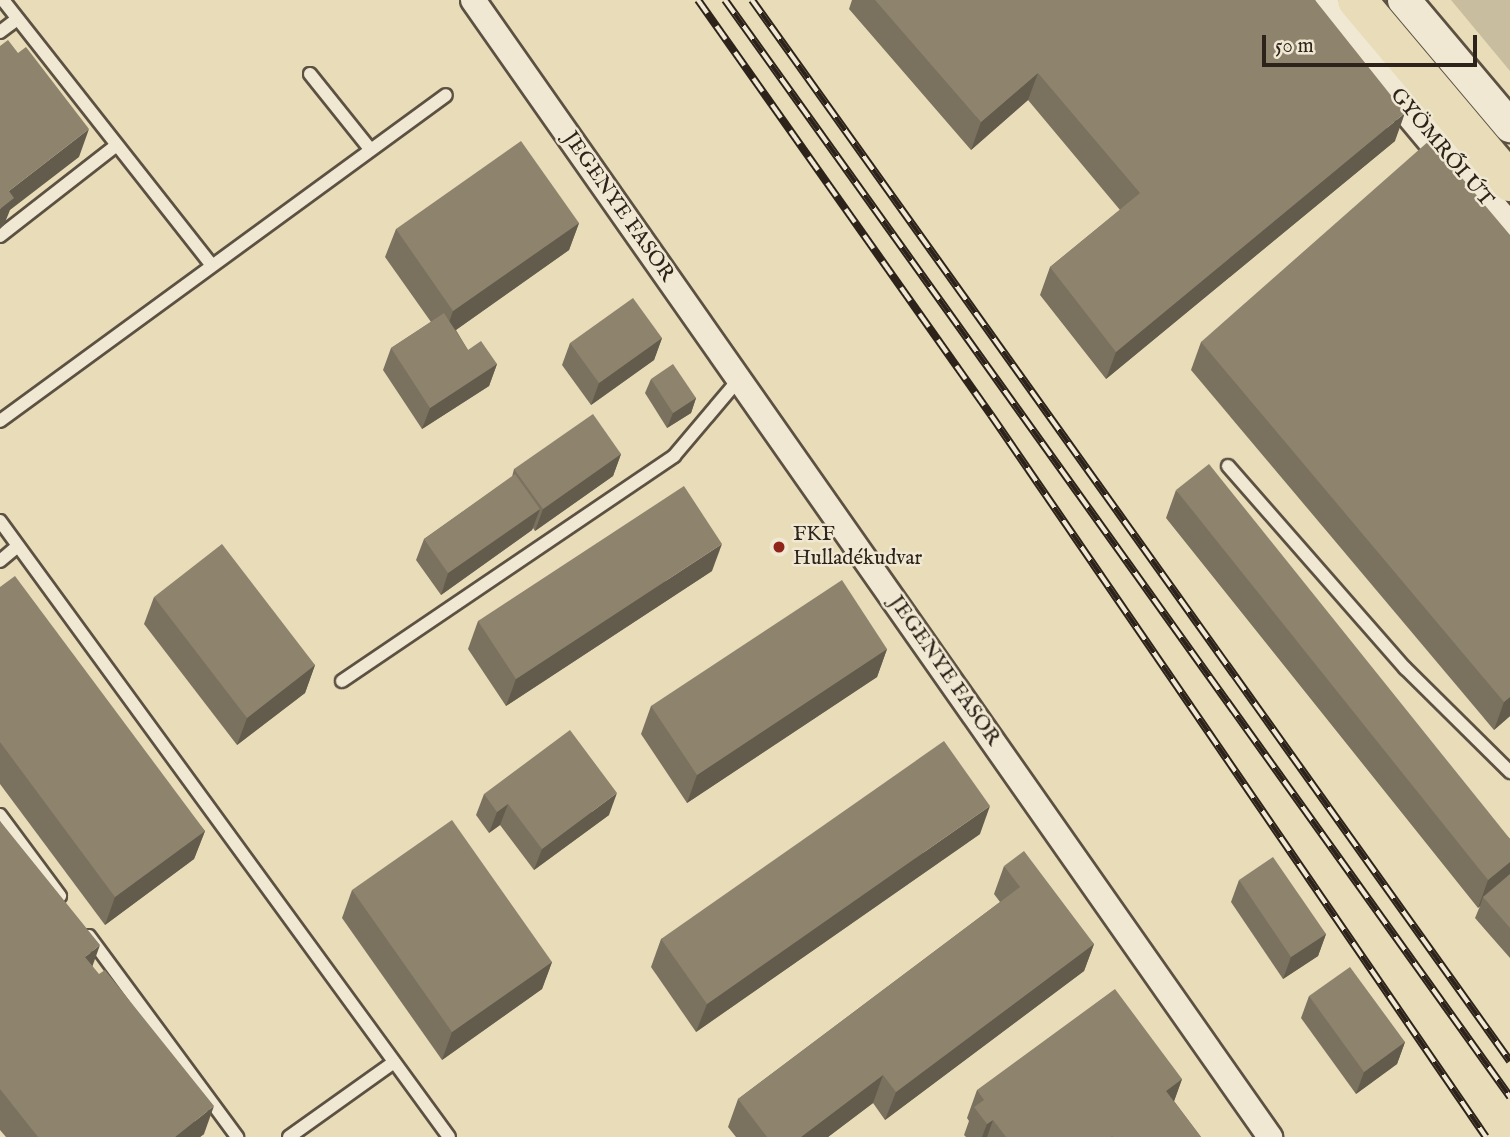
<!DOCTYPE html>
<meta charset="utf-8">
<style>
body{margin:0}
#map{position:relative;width:1510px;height:1137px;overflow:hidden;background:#e8dcb9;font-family:"IM FELL English",serif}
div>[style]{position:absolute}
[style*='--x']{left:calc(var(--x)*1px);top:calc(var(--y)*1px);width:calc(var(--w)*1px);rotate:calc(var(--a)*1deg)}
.green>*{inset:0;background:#c8bd9e}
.roads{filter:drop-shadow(2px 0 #5c5142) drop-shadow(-2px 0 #5c5142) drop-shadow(0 2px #5c5142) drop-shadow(0 -2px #5c5142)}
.service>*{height:12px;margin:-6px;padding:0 6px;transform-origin:6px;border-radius:6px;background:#f0e8d2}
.minor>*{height:24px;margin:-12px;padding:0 12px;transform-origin:12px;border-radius:12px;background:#f0e8d2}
.tertiary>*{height:32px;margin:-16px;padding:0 16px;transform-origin:16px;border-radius:16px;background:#f0e8d2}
.primary>*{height:38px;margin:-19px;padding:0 19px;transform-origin:19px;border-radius:19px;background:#e8dcb9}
.rail>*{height:8px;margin-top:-4px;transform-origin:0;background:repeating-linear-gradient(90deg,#f0e8d2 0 16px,#2d231a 0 32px);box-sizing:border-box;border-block:2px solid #2d231a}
.wall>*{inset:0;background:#7a715e}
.shaded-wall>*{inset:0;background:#635c4c}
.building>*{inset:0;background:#8e836d}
.dots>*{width:19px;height:19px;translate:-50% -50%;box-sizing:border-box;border:4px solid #f0e8d2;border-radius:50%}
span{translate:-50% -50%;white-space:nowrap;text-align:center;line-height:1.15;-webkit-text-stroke:5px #f0e8d2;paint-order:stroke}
.street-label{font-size:21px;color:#2d231a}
.poi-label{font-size:21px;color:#2d231a}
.left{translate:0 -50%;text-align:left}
.scale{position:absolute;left:1262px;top:35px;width:215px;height:32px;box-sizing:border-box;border:4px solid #2d231a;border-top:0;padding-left:9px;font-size:21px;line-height:24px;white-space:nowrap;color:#2d231a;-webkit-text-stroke:5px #f0e8d2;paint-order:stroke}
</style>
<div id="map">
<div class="green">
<div style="clip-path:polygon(1451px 0,1510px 0,1510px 71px)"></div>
</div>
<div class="roads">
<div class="service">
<div style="--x:3;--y:0;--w:336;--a:51.8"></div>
<div style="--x:0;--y:32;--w:21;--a:-37"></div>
<div style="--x:310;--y:74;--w:96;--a:51.3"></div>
<div style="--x:0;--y:236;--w:148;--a:-37.9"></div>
<div style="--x:0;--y:421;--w:552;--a:-36.16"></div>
<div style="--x:1228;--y:466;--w:269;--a:48.8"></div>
<div style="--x:1405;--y:668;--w:148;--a:44.7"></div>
<div style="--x:0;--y:521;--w:762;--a:53.91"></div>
<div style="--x:0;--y:561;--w:23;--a:-40"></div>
<div style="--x:342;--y:681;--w:401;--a:-34.1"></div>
<div style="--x:674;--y:456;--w:101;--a:-49.8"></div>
<div style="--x:0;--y:815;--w:101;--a:53.5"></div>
<div style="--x:89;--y:936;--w:250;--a:53.6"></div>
<div style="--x:289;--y:1137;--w:129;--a:-35.5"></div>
</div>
<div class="minor">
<div style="--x:473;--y:0;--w:1389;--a:54.97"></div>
</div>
<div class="tertiary">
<div style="--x:1317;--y:0;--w:301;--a:50.1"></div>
<div style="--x:1404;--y:0;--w:165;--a:49.9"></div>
</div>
<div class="primary">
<div style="--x:1357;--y:0;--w:238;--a:49.9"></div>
</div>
</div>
<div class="rail">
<div style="--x:698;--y:0;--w:508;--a:54.78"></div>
<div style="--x:991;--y:415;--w:875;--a:55.57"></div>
<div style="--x:725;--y:0;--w:1349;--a:54.41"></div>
<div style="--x:752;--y:0;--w:1304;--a:54.46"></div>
</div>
<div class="wall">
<div style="clip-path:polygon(852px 0,1315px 0,1395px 141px,1106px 379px,1040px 295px,1050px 267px,1120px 210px,1028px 100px,971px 150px,849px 9px)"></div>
<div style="clip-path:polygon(579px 223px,569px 250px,456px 330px,468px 350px,497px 364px,489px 386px,422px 429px,383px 370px,391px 348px,431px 322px,385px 257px,396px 229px)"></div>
<div style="clip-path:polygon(1510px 235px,1510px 716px,1494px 730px,1191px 370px,1201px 342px)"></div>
<div style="clip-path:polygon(662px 338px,654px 360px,591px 405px,562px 365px,570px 343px)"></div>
<div style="clip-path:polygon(651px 379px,696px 398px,691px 413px,667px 428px,645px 393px)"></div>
<div style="clip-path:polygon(621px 454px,613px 476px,535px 531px,533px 528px,532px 530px,441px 595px,416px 560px,424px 539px,512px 477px,514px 469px)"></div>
<div style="clip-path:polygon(1176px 490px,1510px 839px,1510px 958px,1475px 918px,1480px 906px,1478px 908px,1166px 518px)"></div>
<div style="clip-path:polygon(712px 571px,506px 706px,468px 649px,478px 621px)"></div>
<div style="clip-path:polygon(0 587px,205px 831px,194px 859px,105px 925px,0 784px)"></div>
<div style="clip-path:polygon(154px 597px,315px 665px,305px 693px,237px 745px,144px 624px)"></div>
<div style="clip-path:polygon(887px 649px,877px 677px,687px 803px,641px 734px,651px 706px)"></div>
<div style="clip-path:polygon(484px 794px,609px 815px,534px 870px,500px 825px,489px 833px,476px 815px)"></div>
<div style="clip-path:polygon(0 821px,92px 966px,204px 1134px,200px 1137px,6px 1137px,0 1130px)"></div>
<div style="clip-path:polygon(980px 834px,696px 1032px,651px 967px,661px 939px)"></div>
<div style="clip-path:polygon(1004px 866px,1094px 944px,1084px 971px,885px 1120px,873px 1103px,828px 1137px,736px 1137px,728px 1127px,738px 1099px,1000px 902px,994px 894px)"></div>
<div style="clip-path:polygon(1239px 880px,1326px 934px,1318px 956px,1283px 979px,1231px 902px)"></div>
<div style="clip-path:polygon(352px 890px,552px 962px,542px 989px,442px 1060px,342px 918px)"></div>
<div style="clip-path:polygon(1309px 996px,1405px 1042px,1397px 1064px,1356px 1094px,1301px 1018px)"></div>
<div style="clip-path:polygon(1182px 1079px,1174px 1101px,1201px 1137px,966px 1137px,964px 1135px,969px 1121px,967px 1118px,977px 1090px)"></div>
</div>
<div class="shaded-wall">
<div style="clip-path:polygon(1038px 73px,1028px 100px,971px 150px,981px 122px)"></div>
<div style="clip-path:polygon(1405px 113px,1395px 141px,1106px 379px,1116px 352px)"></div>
<div style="clip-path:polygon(89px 129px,79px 157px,10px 210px,4px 225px,0 229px,0 209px,9px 191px)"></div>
<div style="clip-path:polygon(579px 223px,569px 250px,443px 339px,453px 311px)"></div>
<div style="clip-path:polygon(662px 338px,654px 360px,591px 405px,599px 383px)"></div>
<div style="clip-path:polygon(497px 364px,489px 386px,422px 429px,430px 408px)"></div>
<div style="clip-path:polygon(696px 398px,691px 413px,667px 428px,673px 413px)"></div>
<div style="clip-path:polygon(621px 454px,613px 476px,535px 531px,543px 509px)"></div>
<div style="clip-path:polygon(540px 509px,532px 530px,441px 595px,448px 573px)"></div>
<div style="clip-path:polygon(722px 544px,712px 571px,506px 706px,516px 679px)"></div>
<div style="clip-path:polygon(887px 649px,877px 677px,687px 803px,697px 775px)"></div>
<div style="clip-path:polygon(315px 665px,305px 693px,237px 745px,247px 718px)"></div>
<div style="clip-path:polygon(1510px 697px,1510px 716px,1494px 730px,1504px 702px)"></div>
<div style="clip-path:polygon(617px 793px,609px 815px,534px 870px,542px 849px)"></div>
<div style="clip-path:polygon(508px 804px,500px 825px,489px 833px,497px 812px)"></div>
<div style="clip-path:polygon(990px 806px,980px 834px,696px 1032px,707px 1004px)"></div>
<div style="clip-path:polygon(205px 831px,194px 859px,105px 925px,115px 897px)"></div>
<div style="clip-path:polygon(1510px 862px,1510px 882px,1483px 897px,1480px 906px,1478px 908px,1488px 880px)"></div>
<div style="clip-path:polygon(1326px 934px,1318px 956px,1283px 979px,1291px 957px)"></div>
<div style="clip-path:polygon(1094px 944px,1084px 971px,885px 1120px,896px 1092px)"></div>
<div style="clip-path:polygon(100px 945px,90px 973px,85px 957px)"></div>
<div style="clip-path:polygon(552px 962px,542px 989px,442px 1060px,452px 1032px)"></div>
<div style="clip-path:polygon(1405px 1042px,1397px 1064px,1356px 1094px,1364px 1072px)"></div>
<div style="clip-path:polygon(883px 1075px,873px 1103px,828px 1137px,801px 1137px)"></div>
<div style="clip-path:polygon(1182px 1079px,1172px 1107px,1166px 1091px)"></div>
<div style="clip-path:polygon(214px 1106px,204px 1134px,200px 1137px,175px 1137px)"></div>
<div style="clip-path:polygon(993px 1120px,987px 1137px,982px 1137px,987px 1124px)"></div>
</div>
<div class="building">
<div style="clip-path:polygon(875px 0,1315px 0,1405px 113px,1116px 352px,1050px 267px,1140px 193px,1038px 73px,981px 122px)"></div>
<div style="clip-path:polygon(8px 40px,18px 53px,26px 47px,89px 129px,9px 191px,14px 198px,0 209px,0 46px)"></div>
<div style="clip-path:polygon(1430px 140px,1510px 235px,1510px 697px,1504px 702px,1201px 342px)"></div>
<div style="clip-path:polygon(521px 141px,579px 223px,453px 311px,396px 229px)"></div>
<div style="clip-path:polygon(633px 298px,662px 338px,599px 383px,570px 343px)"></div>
<div style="clip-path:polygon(444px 313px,468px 350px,481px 341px,497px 364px,430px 408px,391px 348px)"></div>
<div style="clip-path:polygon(673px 364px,696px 398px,673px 413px,651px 379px)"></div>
<div style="clip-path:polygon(593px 414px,621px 454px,543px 509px,514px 469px)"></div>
<div style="clip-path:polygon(1209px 464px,1510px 839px,1510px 862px,1488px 880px,1176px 490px)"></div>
<div style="clip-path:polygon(515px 474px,540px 509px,448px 573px,424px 539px)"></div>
<div style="clip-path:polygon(684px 486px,722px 544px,516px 679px,478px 621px)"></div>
<div style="clip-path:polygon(222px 544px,315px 665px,247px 718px,154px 597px)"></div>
<div style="clip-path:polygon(15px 576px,205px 831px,115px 897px,0 742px,0 587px)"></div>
<div style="clip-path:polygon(842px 580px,887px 649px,697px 775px,651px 706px)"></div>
<div style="clip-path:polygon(570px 730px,617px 793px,542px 849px,508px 804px,497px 812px,484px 794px)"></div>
<div style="clip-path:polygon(944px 741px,990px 806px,707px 1004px,661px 939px)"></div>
<div style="clip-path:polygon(452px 820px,552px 962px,452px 1032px,352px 890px)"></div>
<div style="clip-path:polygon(0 821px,100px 945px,85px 957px,99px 974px,105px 970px,214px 1106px,175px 1137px,38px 1137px,0 1089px)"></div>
<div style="clip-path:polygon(1024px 851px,1094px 944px,896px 1092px,883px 1075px,801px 1137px,767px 1137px,738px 1099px,1020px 887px,1004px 866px)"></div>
<div style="clip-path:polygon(1273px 857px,1326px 934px,1291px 957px,1239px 880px)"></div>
<div style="clip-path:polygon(1510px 874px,1510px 928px,1483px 897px)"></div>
<div style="clip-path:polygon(1350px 967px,1405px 1042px,1364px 1072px,1309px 996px)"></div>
<div style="clip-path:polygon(1115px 989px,1182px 1079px,1166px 1091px,1201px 1137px,1113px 1137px,1112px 1136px,1111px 1137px,1006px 1137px,993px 1120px,987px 1124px,974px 1107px,984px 1100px,977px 1090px)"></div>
</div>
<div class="dots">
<div style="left:779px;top:547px;background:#8f2418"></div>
</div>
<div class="street-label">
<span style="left:1441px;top:148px;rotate:50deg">GYÖMRŐI ÚT</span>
<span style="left:618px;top:207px;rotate:55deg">JEGENYE FASOR</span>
<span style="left:944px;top:671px;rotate:55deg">JEGENYE FASOR</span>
</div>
<div class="poi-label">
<span class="left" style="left:793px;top:547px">FKF<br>Hulladékudvar</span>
</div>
<div class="scale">50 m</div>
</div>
